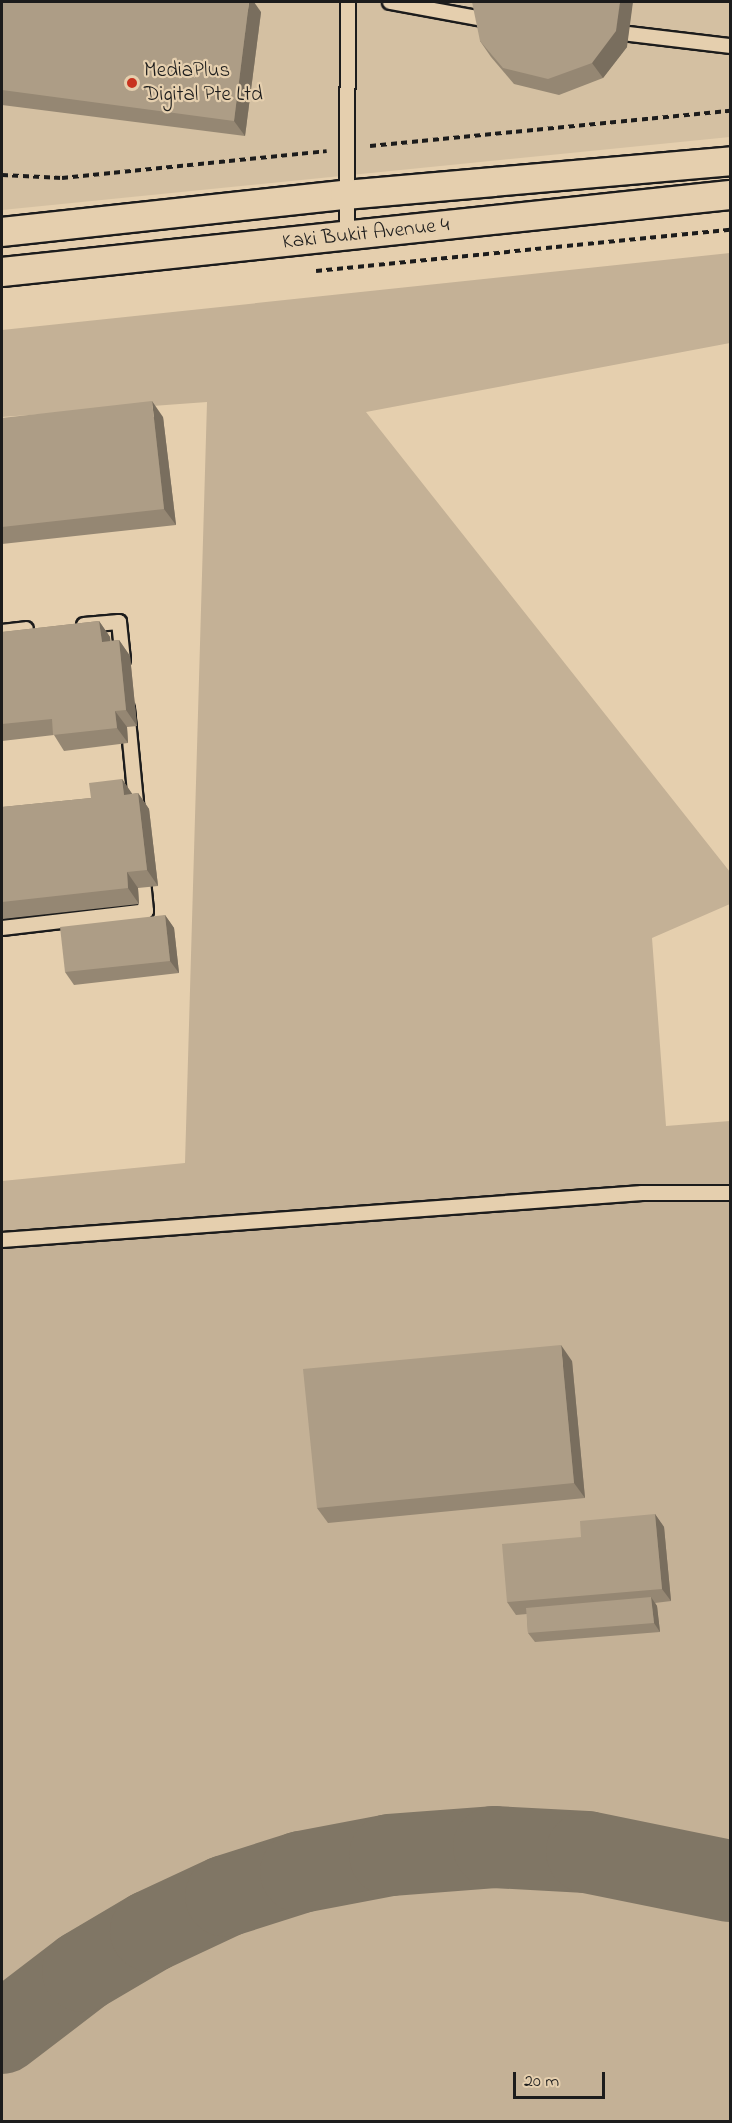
<!DOCTYPE html>
<style>
body{margin:0}
#map{position:relative;width:732px;height:2123px;overflow:hidden;background:#e5cfae;font-family:"Indie Flower",sans-serif}
div>[style]{position:absolute}
[style*='--x']{left:calc(var(--x)*1px);top:calc(var(--y)*1px);width:calc(var(--w)*1px);rotate:calc(var(--a)*1deg)}
.built>*{inset:0;background:#d4c0a2}
.green>*{inset:0;background:#c4b196}
.taxiway>*{height:82px;margin:-41px;padding:0 41px;transform-origin:41px;border-radius:41px;background:#807665}
.path>*{height:4px;margin-top:-2px;transform-origin:0;background:repeating-linear-gradient(90deg,#1c1c1c 0 6px,transparent 0 10.5px)}
.roads{filter:drop-shadow(2px 0 #1c1c1c) drop-shadow(-2px 0 #1c1c1c) drop-shadow(0 2px #1c1c1c) drop-shadow(0 -2px #1c1c1c)}
.lane>*{height:14px;margin:-7px;padding:0 7px;transform-origin:7px;border-radius:7px;background:#e5cfae}
.street>*{height:28px;margin:-14px;padding:0 14px;transform-origin:14px;border-radius:14px;background:#e5cfae}
.wall>*{inset:0;background:#958773}
.shaded-wall>*{inset:0;background:#796e5e}
.building>*{inset:0;background:#ad9d86}
.dots>*{width:16px;height:16px;translate:-50% -50%;box-sizing:border-box;border:3px solid #e5cfae;border-radius:50%}
span{translate:-50% -50%;white-space:nowrap;text-align:center;line-height:1.15;-webkit-text-stroke:4.5px #e5cfae;paint-order:stroke}
.poi-label{font-size:21px;color:#1c1c1c}
.left{translate:0 -50%;text-align:left}
.street-label{font-size:21px;color:#1c1c1c}
.frame{position:absolute;inset:0;border:3px solid #1c1c1c;pointer-events:none}
.scale{position:absolute;left:513px;top:2072px;width:92px;height:27px;box-sizing:border-box;border:3px solid #1c1c1c;border-top:0;padding-left:8px;font-size:18px;line-height:21px;white-space:nowrap;color:#1c1c1c;-webkit-text-stroke:4px #e5cfae;paint-order:stroke}
</style>
<div id="map">
<div class="built">
<div style="clip-path:polygon(2px 2px,730px 2px,730px 137px,2px 210px)"></div>
</div>
<div class="green">
<div style="clip-path:polygon(730px 253px,730px 343px,366px 412px,730px 872px,730px 904px,652px 938px,666px 1126px,730px 1121px,730px 2121px,2px 2121px,2px 1181px,185px 1163px,207px 402px,2px 417px,2px 330px)"></div>
</div>
<div class="taxiway">
<div style="--x:2;--y:2033;--w:102;--a:-37.4"></div>
<div style="--x:83;--y:1971;--w:79;--a:-30.5"></div>
<div style="--x:151;--y:1931;--w:83;--a:-25"></div>
<div style="--x:226;--y:1896;--w:79;--a:-17.7"></div>
<div style="--x:301;--y:1872;--w:91;--a:-10.8"></div>
<div style="--x:390;--y:1855;--w:104;--a:-4.4"></div>
<div style="--x:494;--y:1847;--w:93;--a:3.1"></div>
<div style="--x:587;--y:1852;--w:146;--a:11.5"></div>
</div>
<div class="path">
<div style="--x:370;--y:146;--w:362;--a:-5.6"></div>
<div style="--x:2;--y:175;--w:60;--a:2.9"></div>
<div style="--x:62;--y:178;--w:266;--a:-5.8"></div>
<div style="--x:316;--y:271;--w:416;--a:-5.7"></div>
</div>
<div class="roads">
<div class="lane">
<div style="--x:390;--y:2;--w:95;--a:10.4"></div>
<div style="--x:629;--y:34;--w:102;--a:6.8"></div>
<div style="--x:347;--y:236;--w:234;--a:-89.8"></div>
<div style="--x:84;--y:625;--w:35;--a:-5"></div>
<div style="--x:119;--y:622;--w:38;--a:84"></div>
<div style="--x:2;--y:632;--w:24;--a:-7"></div>
<div style="--x:127;--y:709;--w:103;--a:84.5"></div>
<div style="--x:2;--y:928;--w:145;--a:-6.7"></div>
<div style="--x:146;--y:911;--w:41;--a:-95.6"></div>
<div style="--x:2;--y:1240;--w:642;--a:-4.2"></div>
<div style="--x:642;--y:1193;--w:88;--a:0"></div>
</div>
<div class="street">
<div style="--x:2;--y:232;--w:345;--a:-6.2"></div>
<div style="--x:345;--y:195;--w:386;--a:-5"></div>
<div style="--x:2;--y:272;--w:732;--a:-6.04"></div>
</div>
</div>
<div class="wall">
<div style="clip-path:polygon(2px 2px,261px 12px,245px 136px,2px 105px)"></div>
<div style="clip-path:polygon(480px 41px,627px 47px,603px 78px,559px 95px,514px 84px,491px 57px)"></div>
<div style="clip-path:polygon(163px 417px,176px 525px,2px 544px,2px 418px)"></div>
<div style="clip-path:polygon(99px 621px,110px 637px,110px 641px,119px 640px,130px 656px,137px 726px,127px 727px,128px 743px,64px 751px,54px 735px,2px 741px,2px 632px)"></div>
<div style="clip-path:polygon(122px 779px,132px 794px,138px 793px,149px 809px,158px 886px,138px 888px,139px 904px,2px 919px,2px 807px,91px 798px)"></div>
<div style="clip-path:polygon(165px 915px,174px 928px,179px 973px,74px 985px,65px 972px)"></div>
<div style="clip-path:polygon(572px 1361px,585px 1498px,328px 1523px,317px 1508px)"></div>
<div style="clip-path:polygon(655px 1514px,664px 1527px,671px 1601px,655px 1603px,657px 1606px,660px 1632px,535px 1642px,528px 1633px,527px 1614px,516px 1615px,507px 1602px)"></div>
</div>
<div class="shaded-wall">
<div style="clip-path:polygon(249px 2px,254px 2px,261px 12px,245px 136px,234px 121px)"></div>
<div style="clip-path:polygon(620px 2px,633px 2px,627px 47px,603px 78px,592px 63px)"></div>
<div style="clip-path:polygon(152px 401px,163px 417px,176px 525px,164px 509px)"></div>
<div style="clip-path:polygon(99px 621px,110px 637px,113px 658px,102px 642px)"></div>
<div style="clip-path:polygon(119px 640px,130px 656px,137px 726px,126px 710px)"></div>
<div style="clip-path:polygon(115px 711px,127px 727px,128px 743px,117px 728px)"></div>
<div style="clip-path:polygon(122px 779px,133px 795px,124px 795px)"></div>
<div style="clip-path:polygon(138px 793px,149px 809px,158px 886px,147px 870px)"></div>
<div style="clip-path:polygon(127px 872px,138px 888px,139px 904px,128px 888px)"></div>
<div style="clip-path:polygon(165px 915px,174px 928px,179px 973px,170px 961px)"></div>
<div style="clip-path:polygon(561px 1345px,572px 1361px,585px 1498px,574px 1483px)"></div>
<div style="clip-path:polygon(655px 1514px,664px 1527px,671px 1601px,662px 1589px)"></div>
<div style="clip-path:polygon(651px 1597px,657px 1606px,660px 1632px,654px 1623px)"></div>
</div>
<div class="building">
<div style="clip-path:polygon(2px 2px,249px 2px,234px 121px,2px 90px)"></div>
<div style="clip-path:polygon(472px 2px,620px 2px,616px 31px,592px 63px,548px 79px,503px 68px,480px 41px)"></div>
<div style="clip-path:polygon(152px 401px,164px 509px,2px 527px,2px 418px)"></div>
<div style="clip-path:polygon(99px 621px,102px 642px,119px 640px,126px 710px,115px 711px,117px 728px,53px 735px,52px 719px,2px 724px,2px 632px)"></div>
<div style="clip-path:polygon(122px 779px,124px 795px,138px 793px,147px 870px,127px 872px,128px 888px,2px 902px,2px 807px,91px 798px,89px 783px)"></div>
<div style="clip-path:polygon(165px 915px,170px 961px,65px 972px,60px 927px)"></div>
<div style="clip-path:polygon(561px 1345px,574px 1483px,317px 1508px,303px 1369px)"></div>
<div style="clip-path:polygon(655px 1514px,662px 1589px,507px 1602px,502px 1544px,581px 1537px,580px 1521px)"></div>
<div style="clip-path:polygon(651px 1597px,654px 1623px,528px 1633px,526px 1608px)"></div>
</div>
<div class="dots">
<div style="left:132px;top:83px;background:#c8321e"></div>
</div>
<div class="poi-label">
<span class="left" style="left:144px;top:83px">MediaPlus<br>Digital Pte Ltd</span>
</div>
<div class="street-label">
<span style="left:366px;top:234px;rotate:-6deg">Kaki Bukit Avenue 4</span>
</div>
<div class="frame"></div>
<div class="scale">20 m</div>
</div>
